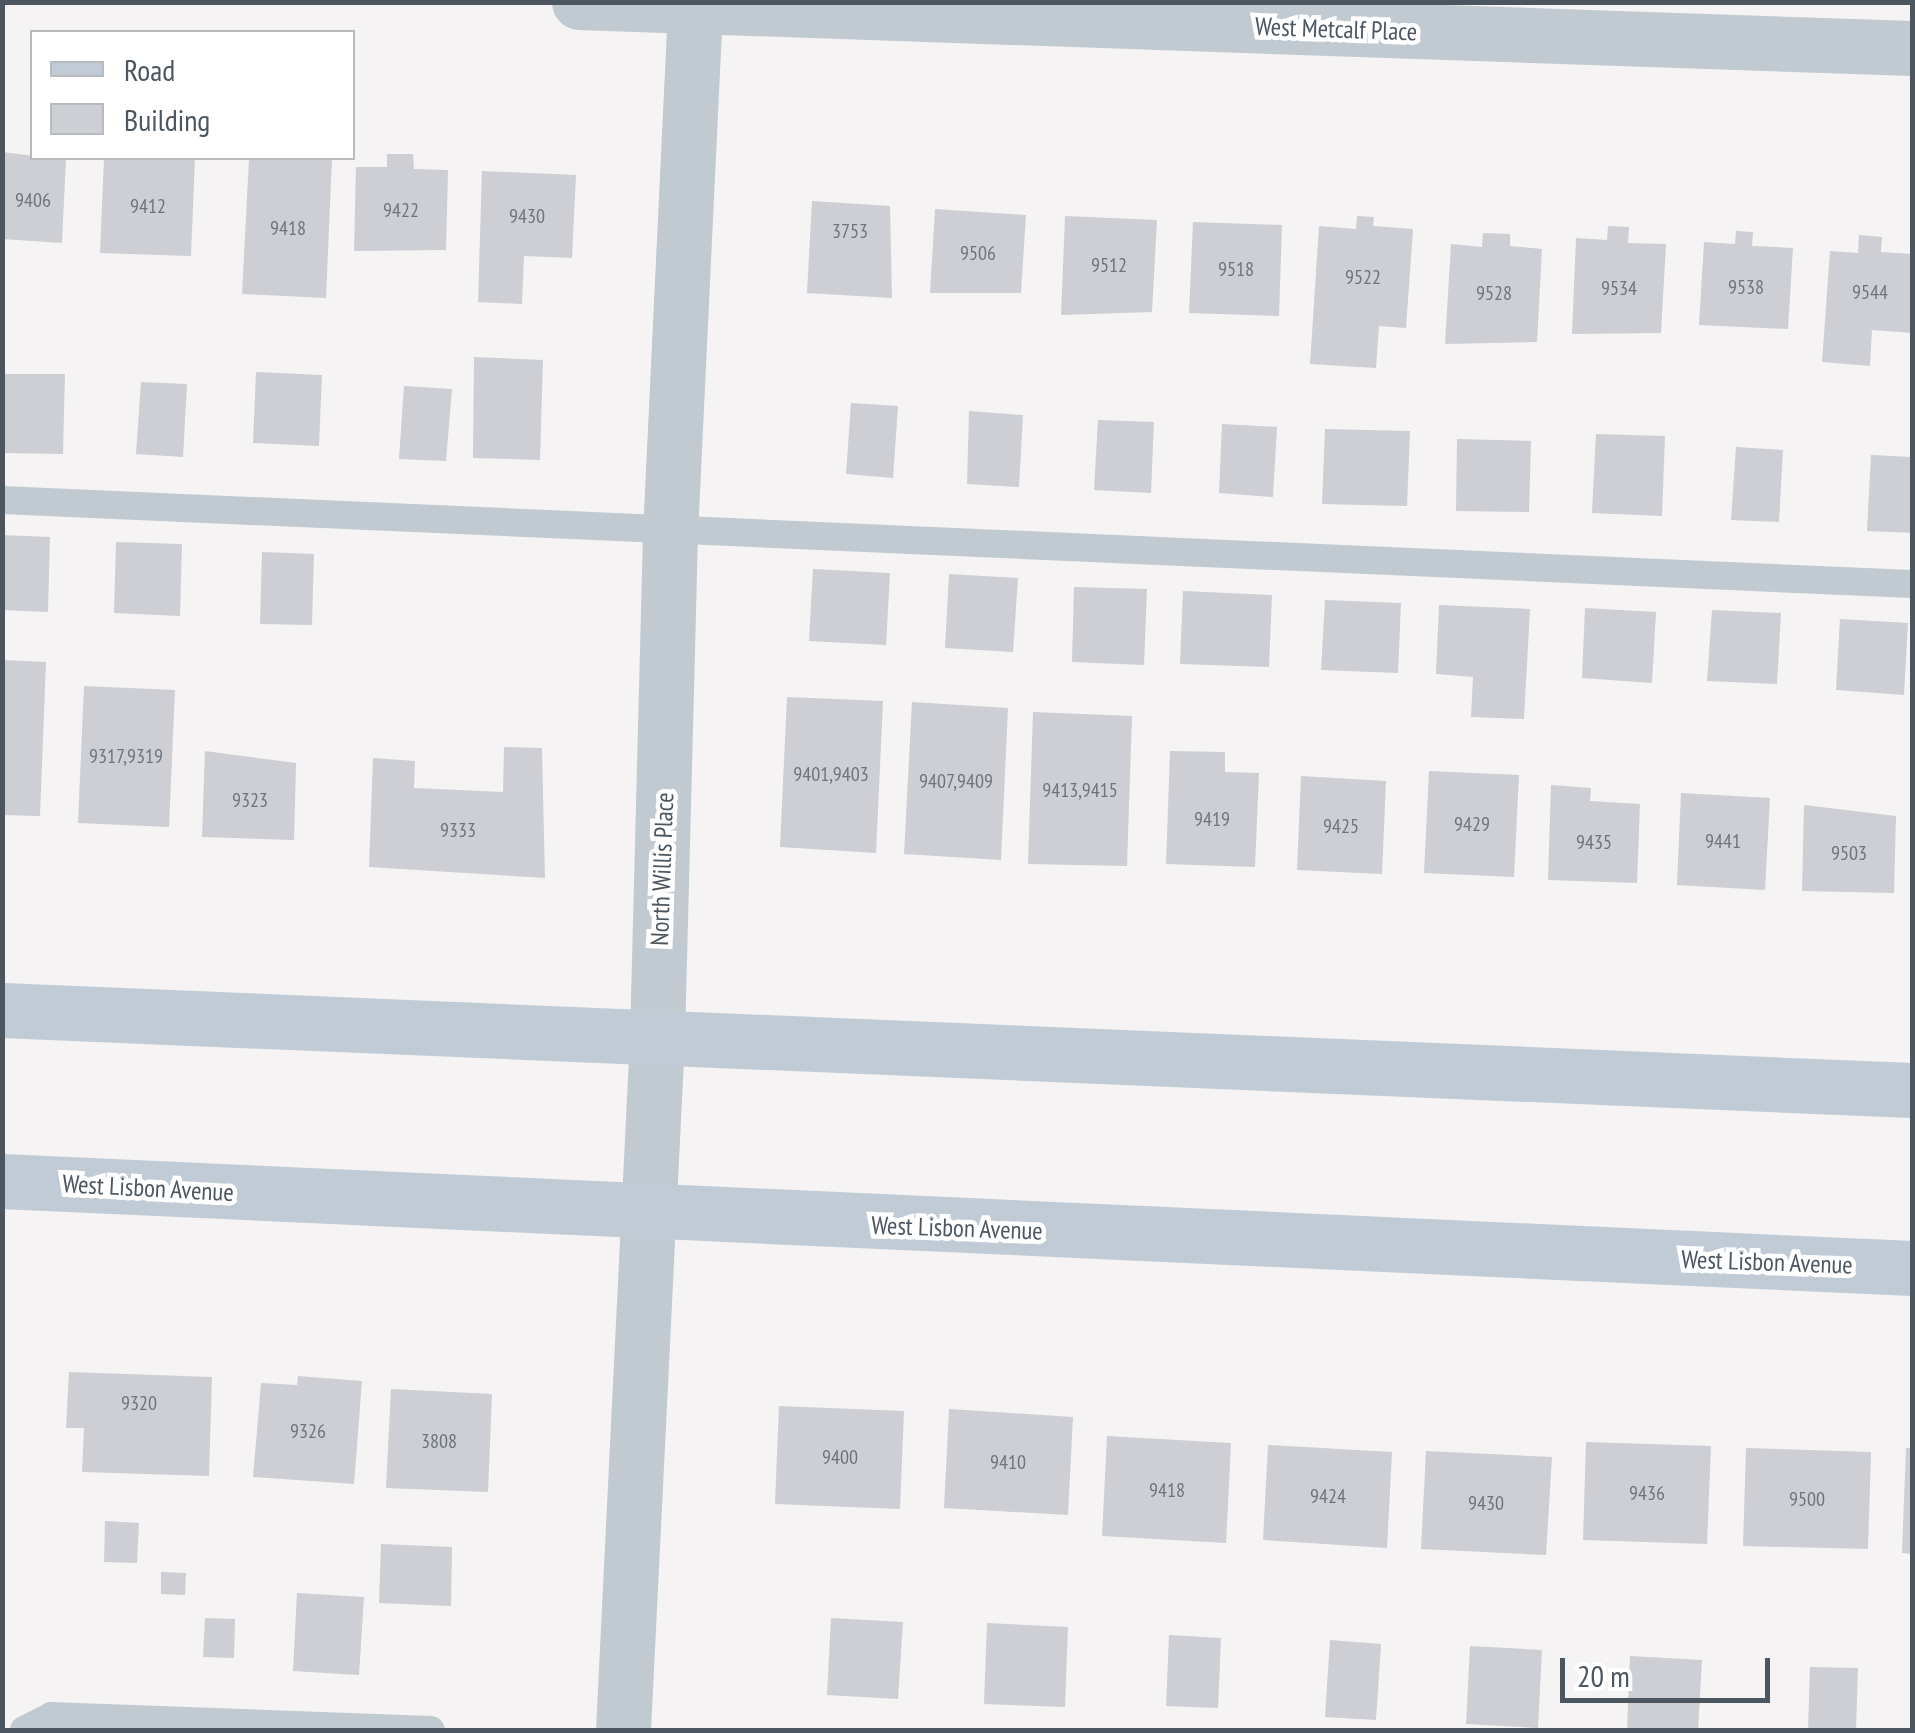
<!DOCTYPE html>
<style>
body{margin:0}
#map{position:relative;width:1915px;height:1733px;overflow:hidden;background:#f5f3f3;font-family:"PT Sans Narrow",sans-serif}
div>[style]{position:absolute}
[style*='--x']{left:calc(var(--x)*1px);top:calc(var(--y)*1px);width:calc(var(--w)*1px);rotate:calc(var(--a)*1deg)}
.building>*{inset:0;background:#cdcfd5}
.service>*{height:28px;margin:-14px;padding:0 14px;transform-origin:14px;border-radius:14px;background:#c1cad1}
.minor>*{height:55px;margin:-27.5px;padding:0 27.5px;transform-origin:27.5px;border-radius:27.5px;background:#c1cad1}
.secondary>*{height:55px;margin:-27.5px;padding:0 27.5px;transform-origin:27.5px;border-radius:27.5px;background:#c1cbd5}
span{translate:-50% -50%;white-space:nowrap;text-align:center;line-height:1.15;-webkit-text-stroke:9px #fff;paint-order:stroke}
.number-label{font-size:20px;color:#6c747d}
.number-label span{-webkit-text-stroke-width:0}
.street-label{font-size:25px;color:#4b5660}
.frame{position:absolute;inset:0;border:5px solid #4b5660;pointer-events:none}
.legend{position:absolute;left:30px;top:30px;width:325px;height:130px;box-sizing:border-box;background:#fff;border:2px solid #b7bbbf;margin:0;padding:12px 18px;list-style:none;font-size:30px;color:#4b5660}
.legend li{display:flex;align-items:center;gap:20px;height:50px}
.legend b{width:50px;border:2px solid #b7bbbf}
.scale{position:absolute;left:1560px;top:1658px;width:210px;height:45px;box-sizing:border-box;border:5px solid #4b5660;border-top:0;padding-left:12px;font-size:30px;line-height:35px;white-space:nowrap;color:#4b5660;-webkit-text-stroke:8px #fff;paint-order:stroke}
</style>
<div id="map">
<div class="building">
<div style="clip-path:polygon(2px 152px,66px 160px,62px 243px,2px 239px)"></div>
<div style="clip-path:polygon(387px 154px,413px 154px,414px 169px,448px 170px,446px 250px,354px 251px,356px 167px,387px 167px)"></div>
<div style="clip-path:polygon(104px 158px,195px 158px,191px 256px,100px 253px)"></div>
<div style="clip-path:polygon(290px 158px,332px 158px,326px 298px,242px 294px,249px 159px)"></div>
<div style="clip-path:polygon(482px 171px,576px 175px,572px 258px,524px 256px,522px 304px,478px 302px)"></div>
<div style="clip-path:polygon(812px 201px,890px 206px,892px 298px,807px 293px)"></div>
<div style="clip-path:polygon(935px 209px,1026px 215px,1021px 293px,930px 293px)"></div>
<div style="clip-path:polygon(1065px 216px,1157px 220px,1152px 312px,1061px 315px)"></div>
<div style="clip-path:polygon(1357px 216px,1374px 217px,1373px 226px,1413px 229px,1406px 328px,1379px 326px,1376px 368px,1310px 364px,1319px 226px,1356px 229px)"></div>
<div style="clip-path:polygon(1193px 222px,1282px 225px,1279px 316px,1189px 313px)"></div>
<div style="clip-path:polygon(1608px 226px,1629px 227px,1628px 243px,1666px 244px,1661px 333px,1572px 334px,1576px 238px,1607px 240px)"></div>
<div style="clip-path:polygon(1736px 231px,1753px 232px,1752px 246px,1793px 248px,1788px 329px,1699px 325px,1704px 242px,1735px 244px)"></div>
<div style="clip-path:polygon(1483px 233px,1510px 234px,1510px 246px,1542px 249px,1537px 342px,1445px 344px,1451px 244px,1482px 247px)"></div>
<div style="clip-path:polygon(1859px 235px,1882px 237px,1881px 252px,1912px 254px,1912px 333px,1872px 330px,1870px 366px,1822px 362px,1830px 251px,1858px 253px)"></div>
<div style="clip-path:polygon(474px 357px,543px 360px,540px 460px,473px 458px)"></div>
<div style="clip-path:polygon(256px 372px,322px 375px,319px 446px,253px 443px)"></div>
<div style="clip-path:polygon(2px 374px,65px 374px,63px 454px,2px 453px)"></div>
<div style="clip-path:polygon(141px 382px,187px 384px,183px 457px,136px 454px)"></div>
<div style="clip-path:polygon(404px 386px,452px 389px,446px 461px,399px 459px)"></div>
<div style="clip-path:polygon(851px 403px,898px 406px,893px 478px,846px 474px)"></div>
<div style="clip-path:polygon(969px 411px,1023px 415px,1019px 487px,967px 484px)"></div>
<div style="clip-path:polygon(1098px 420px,1154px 422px,1151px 493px,1094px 490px)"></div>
<div style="clip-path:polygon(1222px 424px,1277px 427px,1273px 497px,1219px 493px)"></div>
<div style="clip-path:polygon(1325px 429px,1410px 431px,1407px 506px,1322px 504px)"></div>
<div style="clip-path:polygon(1596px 434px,1665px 436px,1662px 516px,1592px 513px)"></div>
<div style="clip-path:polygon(1457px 439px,1531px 441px,1529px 512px,1456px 511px)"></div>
<div style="clip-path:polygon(1736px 447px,1783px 450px,1779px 522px,1731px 520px)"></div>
<div style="clip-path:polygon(1871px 455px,1912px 457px,1912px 533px,1867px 531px)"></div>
<div style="clip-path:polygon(2px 535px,50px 537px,48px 612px,2px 610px)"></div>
<div style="clip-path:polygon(116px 542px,182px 544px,180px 616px,114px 613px)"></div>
<div style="clip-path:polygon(262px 552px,314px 554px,312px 625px,260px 624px)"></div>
<div style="clip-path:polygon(813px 569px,890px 573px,886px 645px,809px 641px)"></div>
<div style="clip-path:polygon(949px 574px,1018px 578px,1013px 652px,945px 648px)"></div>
<div style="clip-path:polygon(1074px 587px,1147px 589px,1144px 665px,1072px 662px)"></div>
<div style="clip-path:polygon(1183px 591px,1272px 595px,1269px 667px,1180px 664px)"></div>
<div style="clip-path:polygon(1325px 600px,1401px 603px,1398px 673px,1321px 670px)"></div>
<div style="clip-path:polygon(1439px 605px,1530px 609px,1524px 719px,1471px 717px,1473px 677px,1436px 674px)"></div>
<div style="clip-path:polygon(1585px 608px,1656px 612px,1652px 683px,1582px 678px)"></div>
<div style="clip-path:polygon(1712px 610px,1781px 613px,1777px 684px,1707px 681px)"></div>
<div style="clip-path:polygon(1840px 619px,1908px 623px,1904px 695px,1836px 690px)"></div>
<div style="clip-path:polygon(2px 660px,46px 662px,40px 816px,2px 815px)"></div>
<div style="clip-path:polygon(84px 686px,175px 690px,169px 827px,78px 823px)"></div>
<div style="clip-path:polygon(787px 697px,883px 701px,876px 853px,780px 847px)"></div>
<div style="clip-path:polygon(912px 702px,1008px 708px,1001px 860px,904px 854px)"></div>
<div style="clip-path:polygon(1033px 712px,1132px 716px,1127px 866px,1028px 864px)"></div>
<div style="clip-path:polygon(504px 747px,542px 748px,545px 878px,369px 867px,373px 758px,415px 761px,414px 788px,503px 792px)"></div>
<div style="clip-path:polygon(205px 751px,296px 763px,294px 840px,202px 837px)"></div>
<div style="clip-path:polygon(1170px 751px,1225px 752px,1225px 772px,1259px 773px,1255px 867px,1166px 864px)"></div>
<div style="clip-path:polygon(1429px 771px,1519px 775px,1514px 877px,1424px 873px)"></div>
<div style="clip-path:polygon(1301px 776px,1386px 781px,1382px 874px,1297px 870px)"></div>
<div style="clip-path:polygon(1551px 785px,1591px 788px,1590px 801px,1640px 804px,1637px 883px,1548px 880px)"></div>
<div style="clip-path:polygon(1681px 793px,1770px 798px,1765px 890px,1677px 885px)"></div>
<div style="clip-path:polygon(1804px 805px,1896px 816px,1894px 893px,1802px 891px)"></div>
<div style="clip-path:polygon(69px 1372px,212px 1377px,209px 1476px,82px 1472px,84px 1428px,66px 1428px)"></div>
<div style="clip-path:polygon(298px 1376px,362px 1381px,354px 1484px,253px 1477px,261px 1383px,297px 1385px)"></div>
<div style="clip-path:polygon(391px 1389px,492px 1394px,488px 1492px,386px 1488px)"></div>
<div style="clip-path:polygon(779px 1406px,904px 1411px,900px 1509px,775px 1504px)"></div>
<div style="clip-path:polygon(949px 1409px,1073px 1417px,1068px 1515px,944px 1508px)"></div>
<div style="clip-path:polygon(1107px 1436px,1231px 1443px,1226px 1543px,1102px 1536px)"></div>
<div style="clip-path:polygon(1586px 1442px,1711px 1446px,1707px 1544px,1583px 1540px)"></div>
<div style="clip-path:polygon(1268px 1445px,1392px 1452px,1387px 1548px,1263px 1540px)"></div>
<div style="clip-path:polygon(1746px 1448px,1871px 1452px,1868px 1549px,1743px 1546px)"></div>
<div style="clip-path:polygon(1906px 1448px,1912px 1448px,1912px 1554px,1902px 1553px)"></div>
<div style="clip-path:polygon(1426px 1451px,1552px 1457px,1546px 1555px,1421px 1549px)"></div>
<div style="clip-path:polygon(105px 1521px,139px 1523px,137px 1563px,104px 1562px)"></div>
<div style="clip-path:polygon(381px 1544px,452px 1547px,451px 1606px,379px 1603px)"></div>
<div style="clip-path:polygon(161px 1572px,186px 1573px,185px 1595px,161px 1594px)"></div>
<div style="clip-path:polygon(297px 1593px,364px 1597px,359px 1675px,293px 1671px)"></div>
<div style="clip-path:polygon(205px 1618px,235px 1619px,234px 1658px,203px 1657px)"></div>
<div style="clip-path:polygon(831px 1618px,903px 1622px,898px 1699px,827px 1695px)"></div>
<div style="clip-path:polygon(987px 1623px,1068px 1627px,1065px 1707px,984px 1704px)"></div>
<div style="clip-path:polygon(1169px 1635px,1221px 1638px,1218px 1708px,1166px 1706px)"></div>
<div style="clip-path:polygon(1330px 1640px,1381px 1644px,1376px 1720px,1325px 1717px)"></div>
<div style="clip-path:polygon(1470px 1646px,1542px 1650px,1538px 1728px,1466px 1724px)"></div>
<div style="clip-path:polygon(1630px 1656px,1702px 1660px,1698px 1730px,1627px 1730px)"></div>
<div style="clip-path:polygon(1810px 1667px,1858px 1668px,1856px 1730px,1808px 1730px)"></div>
</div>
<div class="service">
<div style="--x:2;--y:500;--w:1912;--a:2.52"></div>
<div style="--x:24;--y:1730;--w:30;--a:-27"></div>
<div style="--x:51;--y:1716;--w:380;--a:2.1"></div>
</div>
<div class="minor">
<div style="--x:579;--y:2;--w:1334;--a:1.98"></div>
<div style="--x:623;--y:1730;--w:694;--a:-87.19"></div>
<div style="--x:657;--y:1037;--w:503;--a:-88.52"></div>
<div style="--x:670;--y:534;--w:527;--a:-87.28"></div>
</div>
<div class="secondary">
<div style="--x:2;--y:1010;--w:1912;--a:2.4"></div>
<div style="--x:2;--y:1181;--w:1912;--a:2.61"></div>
</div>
<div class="number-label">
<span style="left:33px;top:200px">9406</span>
<span style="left:148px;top:206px">9412</span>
<span style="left:401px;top:210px">9422</span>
<span style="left:527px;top:216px">9430</span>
<span style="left:288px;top:228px">9418</span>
<span style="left:850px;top:231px">3753</span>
<span style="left:978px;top:253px">9506</span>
<span style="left:1109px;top:265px">9512</span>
<span style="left:1236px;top:269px">9518</span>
<span style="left:1363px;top:277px">9522</span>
<span style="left:1746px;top:287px">9538</span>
<span style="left:1619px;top:288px">9534</span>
<span style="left:1870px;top:292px">9544</span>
<span style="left:1494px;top:293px">9528</span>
<span style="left:126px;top:756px">9317,9319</span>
<span style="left:831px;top:774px">9401,9403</span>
<span style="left:956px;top:781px">9407,9409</span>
<span style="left:1080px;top:790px">9413,9415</span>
<span style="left:250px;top:800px">9323</span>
<span style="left:1212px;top:819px">9419</span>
<span style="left:1472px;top:824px">9429</span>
<span style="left:1341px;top:826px">9425</span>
<span style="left:458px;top:830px">9333</span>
<span style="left:1723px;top:841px">9441</span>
<span style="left:1594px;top:842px">9435</span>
<span style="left:1849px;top:853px">9503</span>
<span style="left:139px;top:1403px">9320</span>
<span style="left:308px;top:1431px">9326</span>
<span style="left:439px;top:1441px">3808</span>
<span style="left:840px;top:1457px">9400</span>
<span style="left:1008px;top:1462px">9410</span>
<span style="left:1167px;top:1490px">9418</span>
<span style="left:1647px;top:1493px">9436</span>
<span style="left:1328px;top:1496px">9424</span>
<span style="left:1807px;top:1499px">9500</span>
<span style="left:1486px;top:1503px">9430</span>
</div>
<div class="street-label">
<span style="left:1336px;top:29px;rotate:2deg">West Metcalf Place</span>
<span style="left:662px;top:869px;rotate:-88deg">North Willis Place</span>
<span style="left:148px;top:1188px;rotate:3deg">West Lisbon Avenue</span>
<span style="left:957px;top:1228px;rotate:2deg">West Lisbon Avenue</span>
<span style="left:1767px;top:1262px;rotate:2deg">West Lisbon Avenue</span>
</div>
<div class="frame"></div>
<ul class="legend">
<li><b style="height:12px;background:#c1cbd5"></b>Road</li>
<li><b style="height:28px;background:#cdcfd5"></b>Building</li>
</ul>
<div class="scale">20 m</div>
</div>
